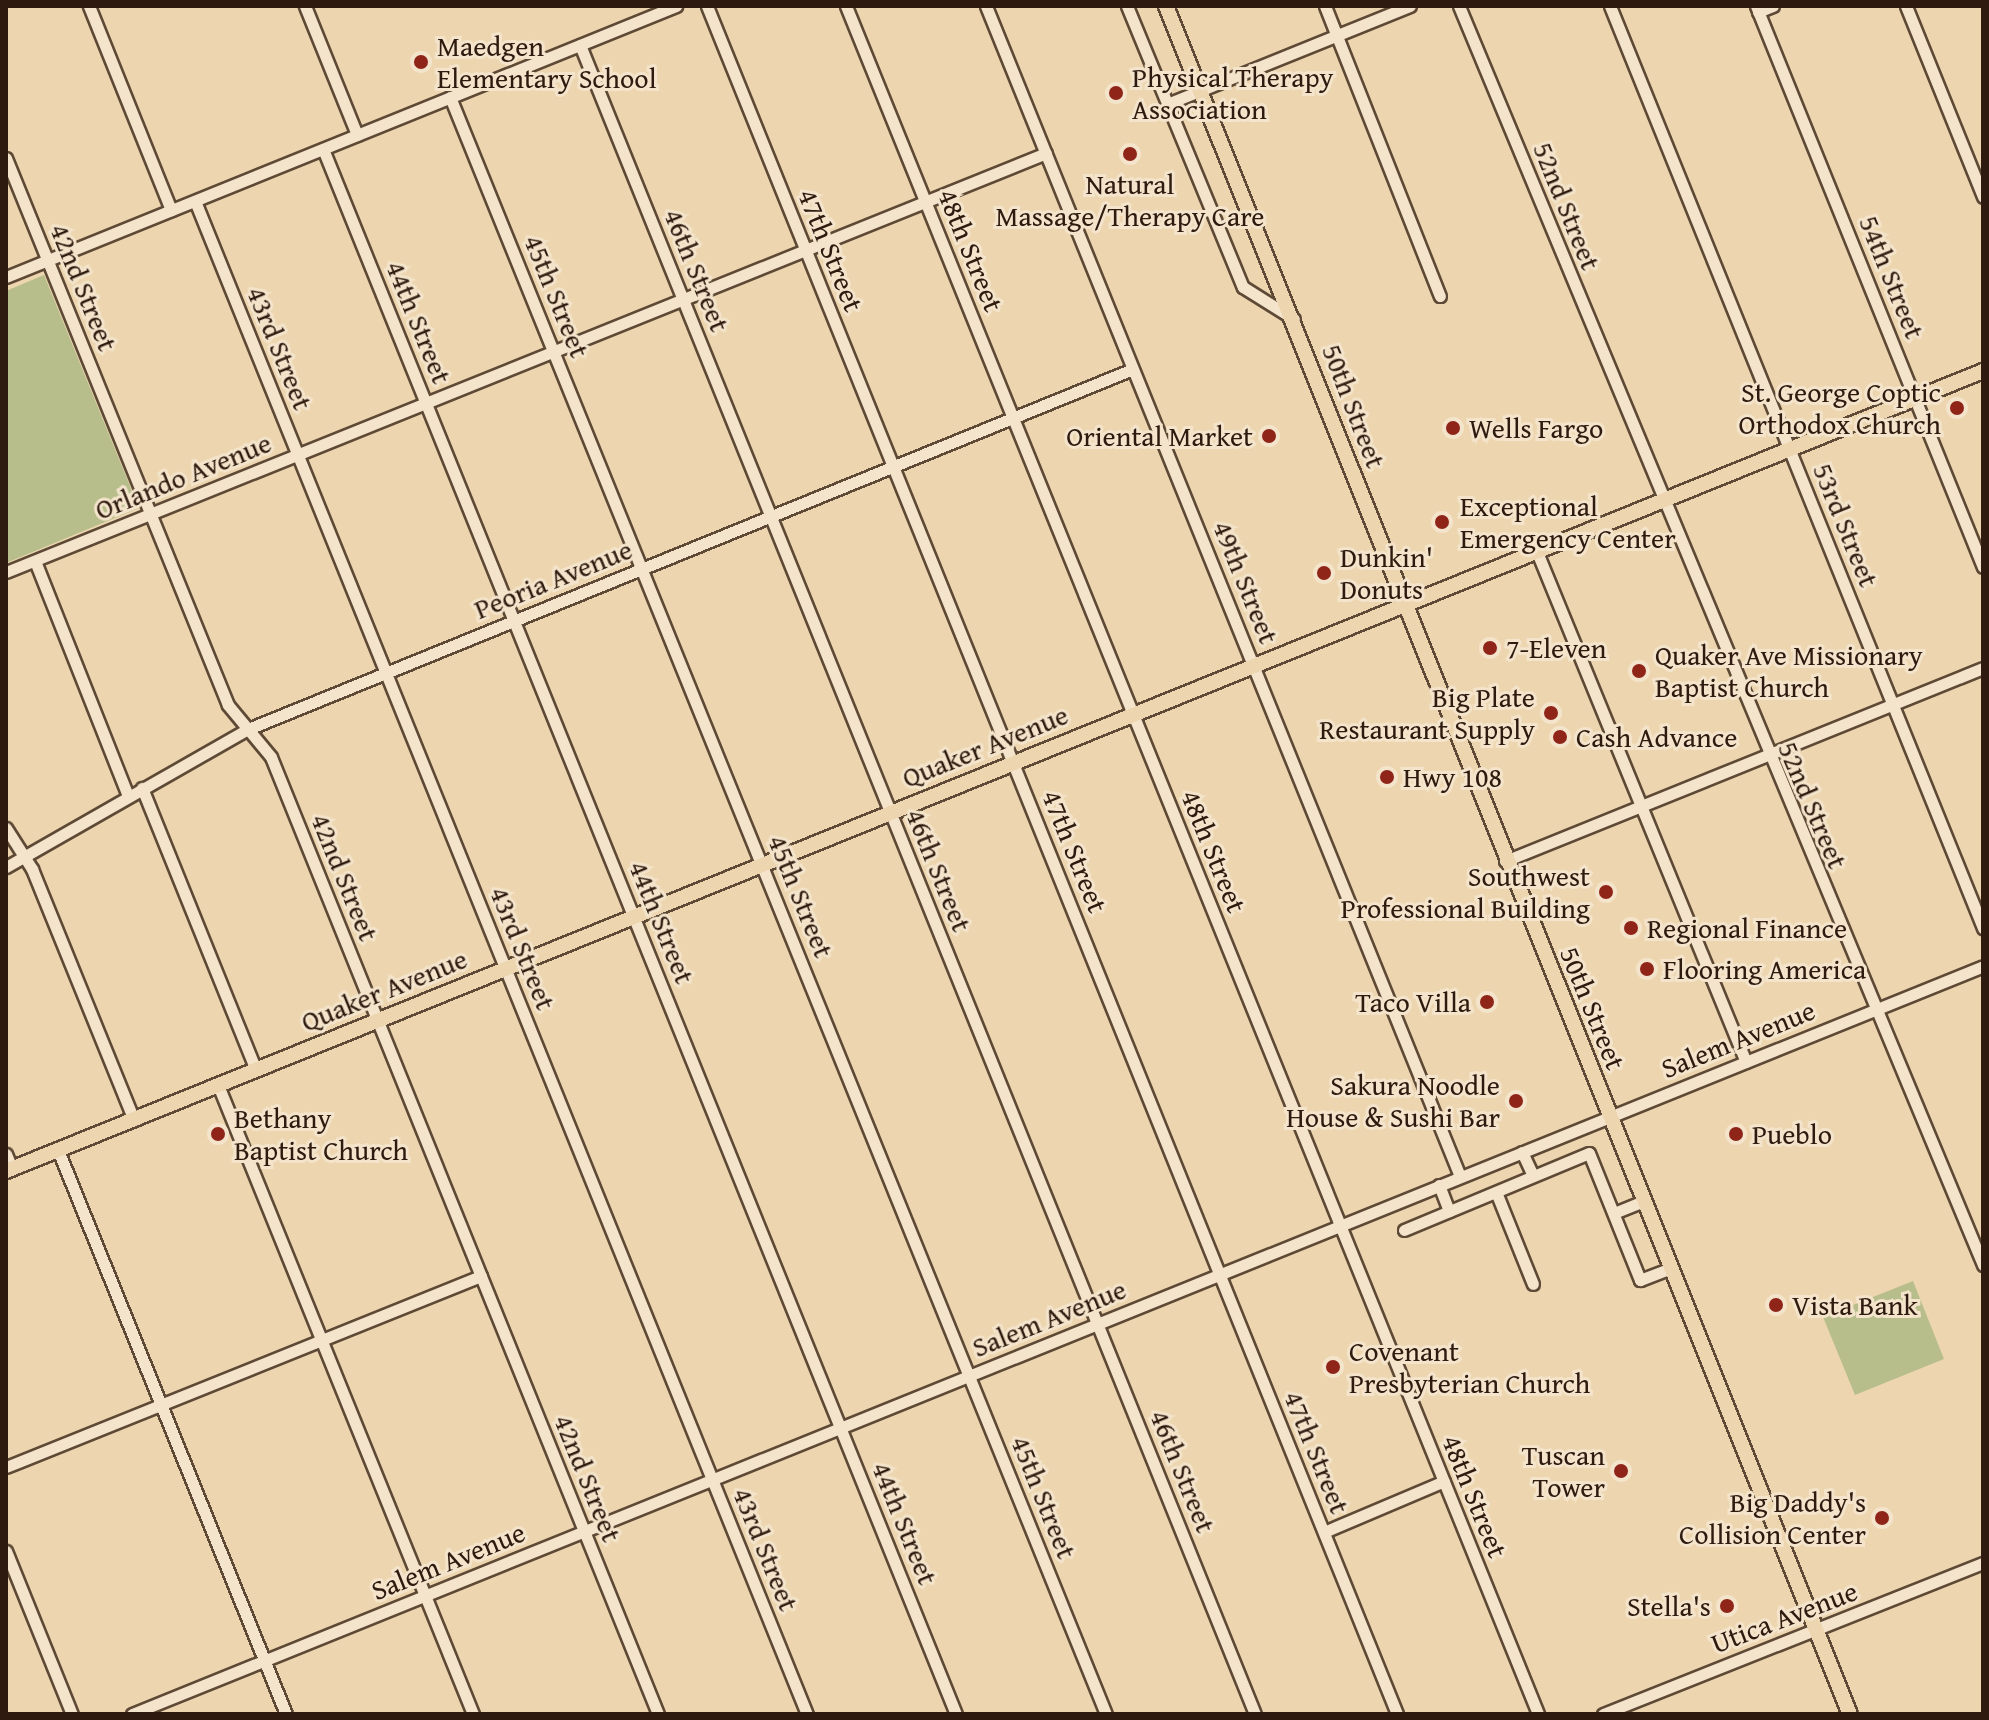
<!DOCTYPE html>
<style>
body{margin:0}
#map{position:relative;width:1989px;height:1720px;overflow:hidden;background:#edd6af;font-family:"Gentium Book Plus",serif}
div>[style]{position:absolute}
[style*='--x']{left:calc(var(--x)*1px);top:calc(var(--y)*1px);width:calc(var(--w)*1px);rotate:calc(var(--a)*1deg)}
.green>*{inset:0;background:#b8be8b}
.roads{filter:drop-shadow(2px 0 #5e4936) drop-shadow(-2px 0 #5e4936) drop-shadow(0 2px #5e4936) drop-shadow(0 -2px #5e4936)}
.minor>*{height:11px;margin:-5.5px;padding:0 5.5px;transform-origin:5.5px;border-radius:5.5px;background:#f3e4cb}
.major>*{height:14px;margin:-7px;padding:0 7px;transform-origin:7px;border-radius:7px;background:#edd6af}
.dots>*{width:22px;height:22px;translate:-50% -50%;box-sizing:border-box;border:4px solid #f3e4cb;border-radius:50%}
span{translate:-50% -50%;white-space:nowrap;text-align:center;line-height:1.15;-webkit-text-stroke:6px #f3e4cb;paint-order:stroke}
.poi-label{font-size:28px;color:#2e1a0e}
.left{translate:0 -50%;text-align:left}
.right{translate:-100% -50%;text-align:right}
.street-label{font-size:28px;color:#2e1a0e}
.frame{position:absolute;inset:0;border:8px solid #2e1a0e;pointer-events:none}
</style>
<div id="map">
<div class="green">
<div style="clip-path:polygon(44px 275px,139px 508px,6px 563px,6px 291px)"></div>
<div style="clip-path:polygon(1913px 1281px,1944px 1359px,1855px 1395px,1823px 1317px)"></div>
</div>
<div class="roads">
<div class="minor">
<div style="--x:89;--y:6;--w:220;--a:68.1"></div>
<div style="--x:305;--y:6;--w:139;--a:68"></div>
<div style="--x:707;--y:6;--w:1842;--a:68"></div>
<div style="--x:846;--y:6;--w:1843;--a:67.94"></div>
<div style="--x:986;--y:6;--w:1262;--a:67.95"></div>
<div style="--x:1127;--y:6;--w:304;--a:67.6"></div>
<div style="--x:1243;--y:287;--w:60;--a:32.1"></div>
<div style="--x:1325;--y:6;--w:312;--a:68.4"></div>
<div style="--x:1459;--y:6;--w:1364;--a:67.4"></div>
<div style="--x:1610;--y:6;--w:995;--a:67.97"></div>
<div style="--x:1756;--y:6;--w:605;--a:67.97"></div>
<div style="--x:1906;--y:6;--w:206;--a:68"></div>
<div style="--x:1758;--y:12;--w:16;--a:-22"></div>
<div style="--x:580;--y:45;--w:1800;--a:67.98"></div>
<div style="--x:450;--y:97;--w:1745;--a:67.92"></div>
<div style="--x:1167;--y:104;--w:262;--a:-22"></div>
<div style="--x:323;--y:149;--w:1688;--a:67.98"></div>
<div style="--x:6;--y:158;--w:590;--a:67.91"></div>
<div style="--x:228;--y:705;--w:67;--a:50.4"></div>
<div style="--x:271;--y:757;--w:1032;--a:67.98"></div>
<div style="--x:195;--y:201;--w:1632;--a:67.98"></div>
<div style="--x:6;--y:277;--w:723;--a:-22.02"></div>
<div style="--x:1537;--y:552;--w:551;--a:67.72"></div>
<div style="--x:35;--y:561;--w:253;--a:68.4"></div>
<div style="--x:6;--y:572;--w:1121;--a:-21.94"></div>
<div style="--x:142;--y:788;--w:304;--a:68"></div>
<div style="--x:6;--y:828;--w:49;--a:57.6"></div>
<div style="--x:32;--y:869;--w:271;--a:67.9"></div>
<div style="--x:1505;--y:861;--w:515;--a:-21.99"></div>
<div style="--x:6;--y:867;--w:279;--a:-29.7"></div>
<div style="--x:248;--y:729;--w:955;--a:-22.14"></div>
<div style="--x:218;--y:1085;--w:679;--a:67.93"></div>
<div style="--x:58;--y:1150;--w:608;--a:67.99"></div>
<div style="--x:1522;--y:1152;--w:26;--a:65"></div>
<div style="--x:6;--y:1154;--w:16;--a:68"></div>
<div style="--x:1439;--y:1185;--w:28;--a:69"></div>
<div style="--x:1496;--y:1192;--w:99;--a:68.1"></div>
<div style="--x:1614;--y:1213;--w:31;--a:-22"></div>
<div style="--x:1404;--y:1230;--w:200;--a:-22.6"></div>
<div style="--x:1589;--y:1153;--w:137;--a:68.1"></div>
<div style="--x:1640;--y:1280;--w:31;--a:-21"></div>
<div style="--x:6;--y:1467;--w:512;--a:-21.91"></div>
<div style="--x:1324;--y:1532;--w:130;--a:-23"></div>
<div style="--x:6;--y:1551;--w:176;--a:68"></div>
<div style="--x:132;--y:1714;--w:1996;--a:-22"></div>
<div style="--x:1603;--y:1714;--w:409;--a:-21.7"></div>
</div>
<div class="major">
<div style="--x:1166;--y:6;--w:1840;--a:68.18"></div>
<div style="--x:6;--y:1171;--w:2133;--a:-22.03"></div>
</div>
</div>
<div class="dots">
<div style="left:421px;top:62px;background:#8f2418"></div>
<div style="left:1116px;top:93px;background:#8f2418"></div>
<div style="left:1130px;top:154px;background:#8f2418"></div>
<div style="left:1957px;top:408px;background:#8f2418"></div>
<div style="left:1453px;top:428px;background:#8f2418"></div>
<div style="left:1269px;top:436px;background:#8f2418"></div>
<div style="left:1442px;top:522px;background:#8f2418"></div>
<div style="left:1324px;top:573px;background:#8f2418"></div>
<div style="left:1490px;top:648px;background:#8f2418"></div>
<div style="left:1639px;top:671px;background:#8f2418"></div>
<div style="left:1551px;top:713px;background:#8f2418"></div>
<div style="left:1560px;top:737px;background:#8f2418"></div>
<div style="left:1387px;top:777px;background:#8f2418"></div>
<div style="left:1606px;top:892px;background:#8f2418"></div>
<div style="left:1631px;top:928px;background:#8f2418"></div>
<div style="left:1647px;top:969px;background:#8f2418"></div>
<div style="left:1487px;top:1002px;background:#8f2418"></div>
<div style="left:1516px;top:1101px;background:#8f2418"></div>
<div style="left:218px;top:1134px;background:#8f2418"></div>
<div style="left:1736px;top:1134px;background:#8f2418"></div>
<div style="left:1776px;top:1305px;background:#8f2418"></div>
<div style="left:1333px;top:1367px;background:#8f2418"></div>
<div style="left:1621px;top:1471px;background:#8f2418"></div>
<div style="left:1882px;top:1518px;background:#8f2418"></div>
<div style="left:1727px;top:1606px;background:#8f2418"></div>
</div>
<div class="poi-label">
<span class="left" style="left:437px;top:62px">Maedgen<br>Elementary School</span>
<span class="left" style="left:1132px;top:93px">Physical Therapy<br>Association</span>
<span style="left:1130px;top:200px">Natural<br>Massage/Therapy Care</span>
<span class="right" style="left:1941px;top:408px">St. George Coptic<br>Orthodox Church</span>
<span class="left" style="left:1469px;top:428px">Wells Fargo</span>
<span class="right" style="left:1253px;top:436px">Oriental Market</span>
<span class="left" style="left:1460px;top:522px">Exceptional<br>Emergency Center</span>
<span class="left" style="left:1340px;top:573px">Dunkin'<br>Donuts</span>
<span class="left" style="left:1506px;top:648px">7-Eleven</span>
<span class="left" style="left:1655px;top:671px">Quaker Ave Missionary<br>Baptist Church</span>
<span class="right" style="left:1535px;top:713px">Big Plate<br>Restaurant Supply</span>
<span class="left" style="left:1576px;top:737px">Cash Advance</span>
<span class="left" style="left:1403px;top:777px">Hwy 108</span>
<span class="right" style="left:1590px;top:892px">Southwest<br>Professional Building</span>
<span class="left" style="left:1647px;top:928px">Regional Finance</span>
<span class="left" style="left:1663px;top:969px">Flooring America</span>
<span class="right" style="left:1471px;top:1002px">Taco Villa</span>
<span class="right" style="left:1500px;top:1101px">Sakura Noodle<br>House &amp; Sushi Bar</span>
<span class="left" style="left:234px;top:1134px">Bethany<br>Baptist Church</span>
<span class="left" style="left:1752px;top:1134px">Pueblo</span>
<span class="left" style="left:1792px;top:1305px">Vista Bank</span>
<span class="left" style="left:1349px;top:1367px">Covenant<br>Presbyterian Church</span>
<span class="right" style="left:1605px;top:1471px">Tuscan<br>Tower</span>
<span class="right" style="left:1866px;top:1518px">Big Daddy's<br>Collision Center</span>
<span class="right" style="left:1711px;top:1606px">Stella's</span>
</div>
<div class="street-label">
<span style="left:1567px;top:206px;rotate:68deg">52nd Street</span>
<span style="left:831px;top:250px;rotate:68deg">47th Street</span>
<span style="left:971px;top:250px;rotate:68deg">48th Street</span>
<span style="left:697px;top:270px;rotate:68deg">46th Street</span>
<span style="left:1892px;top:277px;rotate:68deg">54th Street</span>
<span style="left:84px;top:287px;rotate:68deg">42nd Street</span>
<span style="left:557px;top:296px;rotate:68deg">45th Street</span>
<span style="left:419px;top:322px;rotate:68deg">44th Street</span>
<span style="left:280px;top:348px;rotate:68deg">43rd Street</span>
<span style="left:1354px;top:406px;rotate:69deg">50th Street</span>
<span style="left:183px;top:476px;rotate:-22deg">Orlando Avenue</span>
<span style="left:1846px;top:525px;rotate:68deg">53rd Street</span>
<span style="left:553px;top:579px;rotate:-22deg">Peoria Avenue</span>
<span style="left:1246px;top:582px;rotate:68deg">49th Street</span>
<span style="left:985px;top:746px;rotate:-22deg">Quaker Avenue</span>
<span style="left:1813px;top:805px;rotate:67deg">52nd Street</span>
<span style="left:1075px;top:851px;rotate:68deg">47th Street</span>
<span style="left:1214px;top:851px;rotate:68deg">48th Street</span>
<span style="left:939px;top:870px;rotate:68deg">46th Street</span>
<span style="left:345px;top:877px;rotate:68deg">42nd Street</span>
<span style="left:801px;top:896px;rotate:68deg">45th Street</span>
<span style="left:662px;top:922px;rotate:68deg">44th Street</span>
<span style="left:523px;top:948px;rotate:68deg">43rd Street</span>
<span style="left:384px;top:990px;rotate:-22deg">Quaker Avenue</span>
<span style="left:1593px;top:1008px;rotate:68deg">50th Street</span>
<span style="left:1738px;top:1039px;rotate:-22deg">Salem Avenue</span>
<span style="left:1049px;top:1318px;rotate:-22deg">Salem Avenue</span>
<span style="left:1317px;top:1452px;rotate:68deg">47th Street</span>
<span style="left:1183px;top:1471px;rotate:68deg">46th Street</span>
<span style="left:588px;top:1478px;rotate:68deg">42nd Street</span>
<span style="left:1475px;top:1496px;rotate:68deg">48th Street</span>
<span style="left:1044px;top:1497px;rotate:68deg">45th Street</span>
<span style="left:905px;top:1523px;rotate:68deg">44th Street</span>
<span style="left:766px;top:1549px;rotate:68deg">43rd Street</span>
<span style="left:448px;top:1561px;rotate:-22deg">Salem Avenue</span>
<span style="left:1784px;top:1617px;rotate:-21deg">Utica Avenue</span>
</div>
<div class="frame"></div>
</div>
